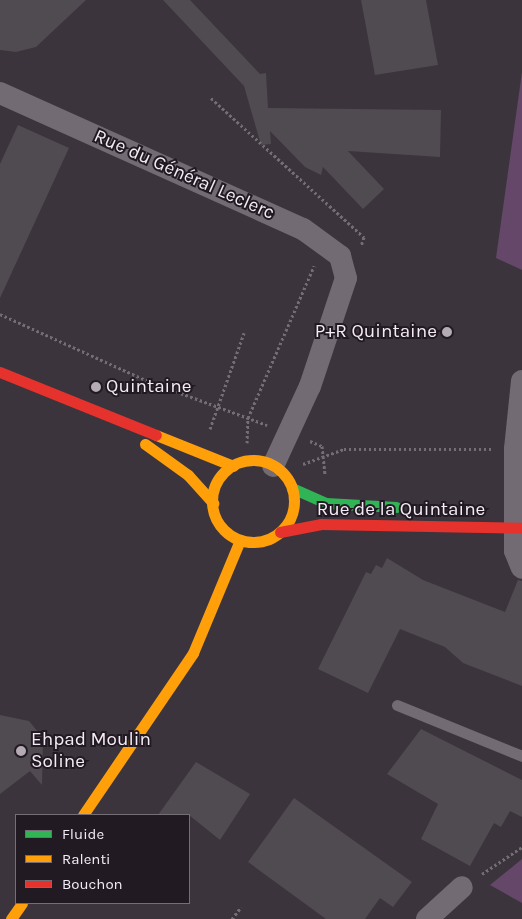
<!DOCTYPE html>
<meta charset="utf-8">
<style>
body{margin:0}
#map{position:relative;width:522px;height:919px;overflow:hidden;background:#3b343c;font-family:Karla,sans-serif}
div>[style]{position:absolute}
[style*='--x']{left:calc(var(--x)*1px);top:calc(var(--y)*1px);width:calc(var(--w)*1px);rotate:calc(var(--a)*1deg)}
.green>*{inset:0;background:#654769}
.building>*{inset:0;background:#504a51}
.path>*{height:3px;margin-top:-1.5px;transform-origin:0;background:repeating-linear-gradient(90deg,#736d74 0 2.5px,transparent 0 5px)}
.lane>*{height:11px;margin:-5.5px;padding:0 5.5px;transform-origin:5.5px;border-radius:5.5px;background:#726b73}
.street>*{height:22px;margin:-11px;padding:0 11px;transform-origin:11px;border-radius:11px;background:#726b73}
.fast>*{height:11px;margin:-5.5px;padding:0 5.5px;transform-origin:5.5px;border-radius:5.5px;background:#30b455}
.slow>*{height:11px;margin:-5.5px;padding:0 5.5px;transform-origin:5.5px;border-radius:5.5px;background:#ff9f0a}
.slow>.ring{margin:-5.5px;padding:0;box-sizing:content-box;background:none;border:11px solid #ff9f0a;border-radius:50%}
.jam>*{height:11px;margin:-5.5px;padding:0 5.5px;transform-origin:5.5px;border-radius:5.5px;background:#e5322d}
.dots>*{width:14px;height:14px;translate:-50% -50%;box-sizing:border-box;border:2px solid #211a22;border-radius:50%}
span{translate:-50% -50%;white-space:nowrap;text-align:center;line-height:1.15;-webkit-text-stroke:4px #211a22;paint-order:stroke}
.street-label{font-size:19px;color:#f5ebf6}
.poi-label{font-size:19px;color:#f5ebf6}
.right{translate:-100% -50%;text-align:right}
.left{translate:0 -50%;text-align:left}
.legend{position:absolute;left:15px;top:814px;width:175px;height:90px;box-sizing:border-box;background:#211a22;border:1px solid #766e77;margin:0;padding:6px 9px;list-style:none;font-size:15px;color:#f5ebf6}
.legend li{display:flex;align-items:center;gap:10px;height:25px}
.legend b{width:25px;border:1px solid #766e77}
</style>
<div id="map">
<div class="green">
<div style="clip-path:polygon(522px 72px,522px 270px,496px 258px)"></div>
<div style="clip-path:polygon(522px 859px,522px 903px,490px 885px)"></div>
</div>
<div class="building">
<div style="clip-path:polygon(0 0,86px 0,36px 47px,16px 52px,0 50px)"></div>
<div style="clip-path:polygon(163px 0,190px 0,260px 74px,266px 73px,268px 108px,441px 110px,440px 157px,348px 151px,384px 189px,363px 209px,323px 167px,321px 175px,305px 167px,270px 131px,271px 144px,261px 145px,244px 86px)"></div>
<div style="clip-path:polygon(361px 0,426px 0,438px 65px,375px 75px)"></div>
<div style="clip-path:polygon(18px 125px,69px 148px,0 298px,0 164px)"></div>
<div style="clip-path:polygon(387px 558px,423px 580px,505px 612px,518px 580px,522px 581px,522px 686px,463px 663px,445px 647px,400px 629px,368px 693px,318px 669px,366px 572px,371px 574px,376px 565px,382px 568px)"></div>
<div style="clip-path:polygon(0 715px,29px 721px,43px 738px,42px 785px,30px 771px,0 794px)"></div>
<div style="clip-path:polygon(421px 729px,522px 780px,522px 817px,510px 811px,501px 827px,494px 823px,470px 866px,421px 839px,438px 804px,387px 774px)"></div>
<div style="clip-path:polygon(196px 762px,250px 794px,220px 840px,189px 815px,158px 815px)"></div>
<div style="clip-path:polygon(294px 798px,412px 882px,393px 907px,380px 898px,365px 919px,326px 919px,248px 862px)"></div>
</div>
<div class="path">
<div style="--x:211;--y:98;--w:207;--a:42.3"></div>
<div style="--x:364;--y:237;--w:9;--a:108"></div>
<div style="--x:0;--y:314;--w:162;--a:24.4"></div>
<div style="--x:148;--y:381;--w:127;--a:20.3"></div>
<div style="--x:210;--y:429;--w:102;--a:-70.5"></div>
<div style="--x:310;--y:441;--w:13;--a:23"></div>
<div style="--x:322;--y:446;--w:28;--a:84"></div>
<div style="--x:247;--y:443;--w:25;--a:-88"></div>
<div style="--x:248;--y:418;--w:166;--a:-66.5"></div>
<div style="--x:303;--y:464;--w:44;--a:-20.1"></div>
<div style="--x:344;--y:449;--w:147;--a:0"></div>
<div style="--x:482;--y:874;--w:48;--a:-34"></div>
<div style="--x:232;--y:919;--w:15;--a:-53"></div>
</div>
<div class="lane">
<div style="--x:397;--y:705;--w:135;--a:22.2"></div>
</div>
<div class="street">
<div style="--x:0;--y:93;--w:332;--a:24.2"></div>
<div style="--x:303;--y:229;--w:46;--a:36.1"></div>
<div style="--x:340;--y:256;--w:23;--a:75"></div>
<div style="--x:346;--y:278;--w:114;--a:108.4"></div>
<div style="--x:310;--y:386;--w:88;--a:114.8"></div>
<div style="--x:522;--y:381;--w:68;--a:95.9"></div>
<div style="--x:515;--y:449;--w:102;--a:90"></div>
<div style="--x:515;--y:551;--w:18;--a:68"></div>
<div style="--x:427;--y:919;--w:47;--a:-42.4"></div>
</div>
<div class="fast">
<div style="--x:292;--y:488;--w:37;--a:24"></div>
<div style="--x:326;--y:503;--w:70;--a:3.3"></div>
</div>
<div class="slow">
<div style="--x:156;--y:435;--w:83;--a:21.9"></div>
<div style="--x:145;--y:444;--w:53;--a:35.8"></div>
<div style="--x:188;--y:475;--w:38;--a:48"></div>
<div class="ring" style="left:212px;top:460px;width:71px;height:71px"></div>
<div style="--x:83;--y:815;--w:196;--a:-55.8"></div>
<div style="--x:193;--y:653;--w:122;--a:-67.4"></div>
<div style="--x:11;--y:919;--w:19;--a:-55"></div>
</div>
<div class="jam">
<div style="--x:0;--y:372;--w:168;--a:22"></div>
<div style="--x:280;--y:532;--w:42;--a:-11"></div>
<div style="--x:321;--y:524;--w:201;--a:1.1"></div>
</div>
<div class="dots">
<div style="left:447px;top:332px;background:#b4abb5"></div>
<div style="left:96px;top:387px;background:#b4abb5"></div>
<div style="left:21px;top:751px;background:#b4abb5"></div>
</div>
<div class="street-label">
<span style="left:184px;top:175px;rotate:24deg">Rue du Général Leclerc</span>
<span style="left:401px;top:510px">Rue de la Quintaine</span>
</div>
<div class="poi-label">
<span class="right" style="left:437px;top:332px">P+R Quintaine</span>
<span class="left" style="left:106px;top:387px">Quintaine</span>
<span class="left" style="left:31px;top:751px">Ehpad Moulin<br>Soline</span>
</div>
<ul class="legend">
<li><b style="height:6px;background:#30b455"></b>Fluide</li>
<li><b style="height:6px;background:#ff9f0a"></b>Ralenti</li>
<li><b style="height:6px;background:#e5322d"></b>Bouchon</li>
</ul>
</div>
